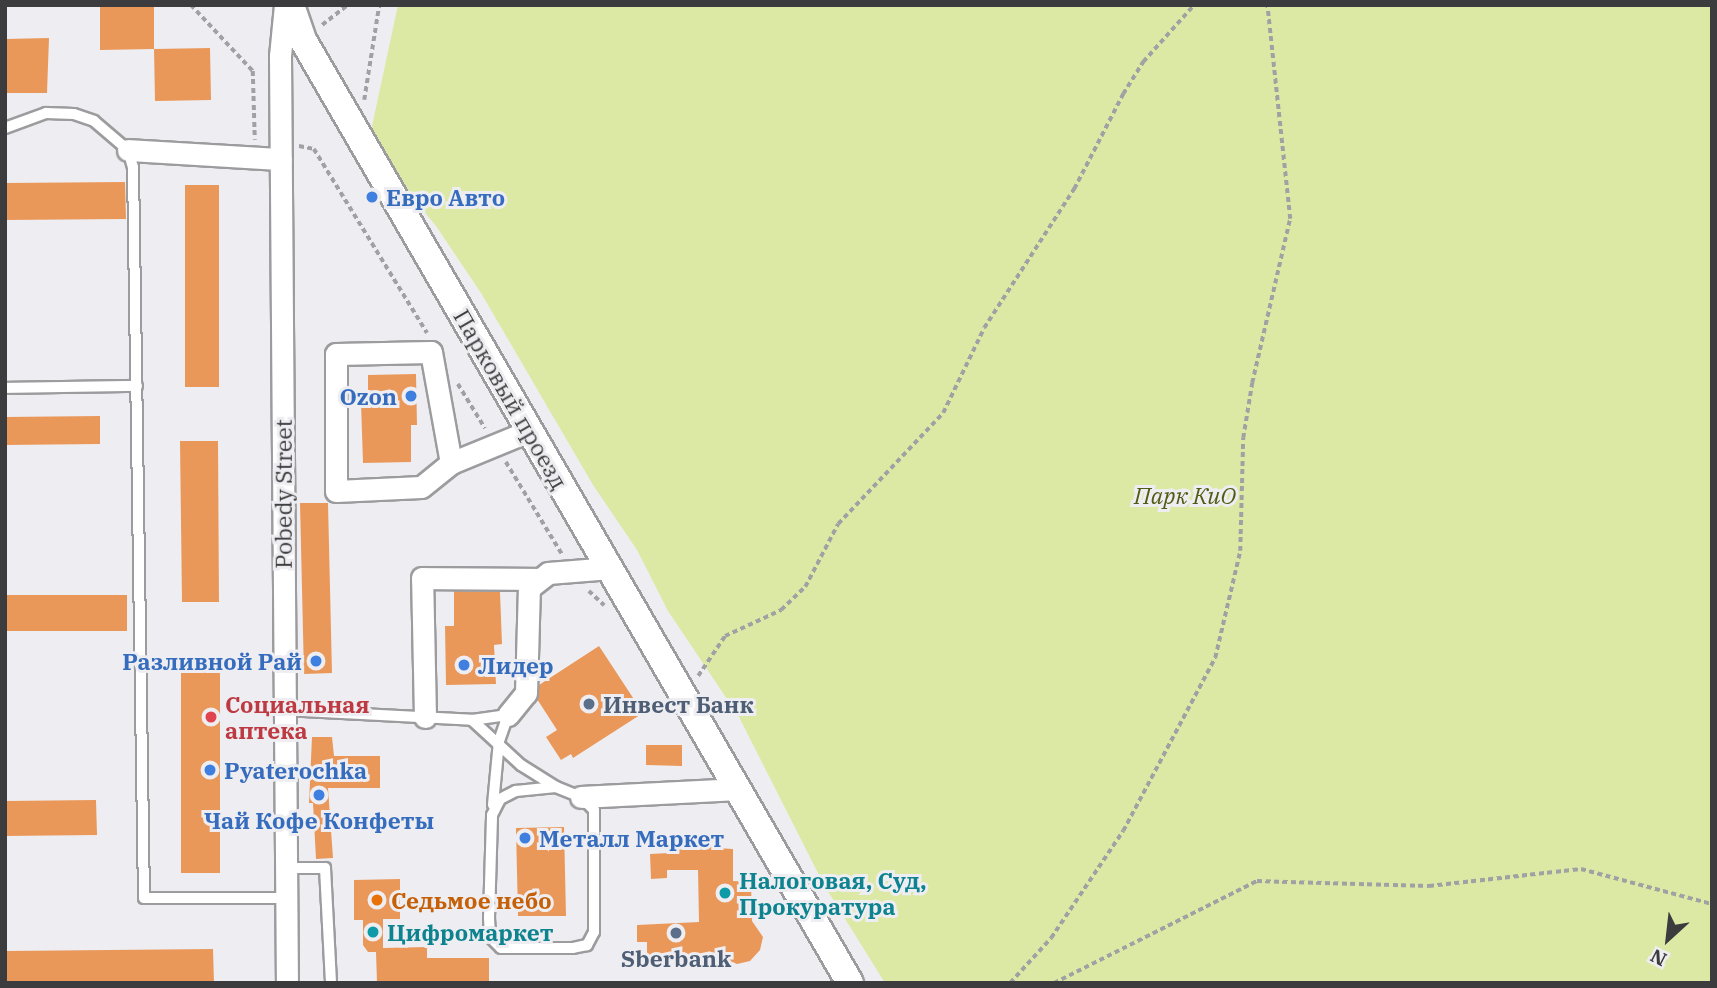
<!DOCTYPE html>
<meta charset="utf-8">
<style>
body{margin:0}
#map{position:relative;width:1717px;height:988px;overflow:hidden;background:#eeeef2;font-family:"IBM Plex Serif",serif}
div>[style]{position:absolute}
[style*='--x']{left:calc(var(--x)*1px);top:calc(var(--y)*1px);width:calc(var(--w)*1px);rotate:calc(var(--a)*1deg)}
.green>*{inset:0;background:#dce9a5}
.building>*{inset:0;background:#ea985a}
.path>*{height:3.5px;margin-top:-1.75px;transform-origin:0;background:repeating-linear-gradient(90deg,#a1a1a4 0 5px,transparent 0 8.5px)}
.roads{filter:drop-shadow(2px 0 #9c9c9f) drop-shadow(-2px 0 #9c9c9f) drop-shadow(0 2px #9c9c9f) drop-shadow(0 -2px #9c9c9f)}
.service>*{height:10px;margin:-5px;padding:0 5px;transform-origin:5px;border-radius:5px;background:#fff}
.minor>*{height:21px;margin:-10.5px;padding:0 10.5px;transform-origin:10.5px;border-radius:10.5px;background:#fff}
.tertiary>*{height:26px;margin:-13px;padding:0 13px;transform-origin:13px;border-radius:13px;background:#fff}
.dots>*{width:19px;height:19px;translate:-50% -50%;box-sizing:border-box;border:4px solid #eeeef2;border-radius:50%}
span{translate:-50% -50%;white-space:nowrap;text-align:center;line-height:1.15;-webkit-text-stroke:6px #eeeef2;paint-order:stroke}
.shop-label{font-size:23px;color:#366cbe;font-weight:700}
.left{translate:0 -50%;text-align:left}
.right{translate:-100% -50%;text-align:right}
.street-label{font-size:23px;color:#3c3c3e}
.park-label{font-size:23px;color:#525b13;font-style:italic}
.health-label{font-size:23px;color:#be3a42;font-weight:700}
.service-label{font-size:23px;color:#4e5e75;font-weight:700}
.culture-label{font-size:23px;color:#0d838f;font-weight:700}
.food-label{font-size:23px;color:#c56008;font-weight:700}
.frame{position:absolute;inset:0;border:7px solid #3c3c3e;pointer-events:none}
.north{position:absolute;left:1633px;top:904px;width:70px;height:70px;-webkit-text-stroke:5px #eeeef2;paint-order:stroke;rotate:207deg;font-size:19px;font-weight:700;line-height:28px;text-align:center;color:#3c3c3e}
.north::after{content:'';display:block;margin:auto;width:24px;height:32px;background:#3c3c3e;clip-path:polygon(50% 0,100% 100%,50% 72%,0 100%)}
</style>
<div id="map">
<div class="green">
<div style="clip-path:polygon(398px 5px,1712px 5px,1712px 983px,885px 983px,824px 885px,739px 717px,668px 611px,637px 550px,593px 485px,481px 293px,436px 226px,377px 155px,372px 126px)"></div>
</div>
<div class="building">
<div style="clip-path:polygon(100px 5px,154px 5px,154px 49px,100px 50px)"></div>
<div style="clip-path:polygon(49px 38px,47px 93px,5px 93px,5px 39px)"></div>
<div style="clip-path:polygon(210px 48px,211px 100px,155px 101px,154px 49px)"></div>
<div style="clip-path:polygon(125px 182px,126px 219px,5px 220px,5px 183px)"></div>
<div style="clip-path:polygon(185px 185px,219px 185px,219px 387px,185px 387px)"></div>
<div style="clip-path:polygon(416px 374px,417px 425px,411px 425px,411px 462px,363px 463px,361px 404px,368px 403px,368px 375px)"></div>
<div style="clip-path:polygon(100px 416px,100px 444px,5px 445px,5px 417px)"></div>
<div style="clip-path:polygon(180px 441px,218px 441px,219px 602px,182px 602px)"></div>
<div style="clip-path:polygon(300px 503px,328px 503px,332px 673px,304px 674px)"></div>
<div style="clip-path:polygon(454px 591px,500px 592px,502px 644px,494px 645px,496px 684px,446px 685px,445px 626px,454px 626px)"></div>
<div style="clip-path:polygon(5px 595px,127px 595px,127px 631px,5px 631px)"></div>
<div style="clip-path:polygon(599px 646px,643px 713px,573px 758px,571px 754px,561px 760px,546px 737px,557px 730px,537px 699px,539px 685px)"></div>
<div style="clip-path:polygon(181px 670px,220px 670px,220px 873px,181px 873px)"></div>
<div style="clip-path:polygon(312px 737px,332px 737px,334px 756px,380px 756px,380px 788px,328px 788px,333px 858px,316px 859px,313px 803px,309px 803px)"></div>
<div style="clip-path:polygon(646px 745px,682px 745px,682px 766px,646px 765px)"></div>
<div style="clip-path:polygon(96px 800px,97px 835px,5px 836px,5px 801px)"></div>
<div style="clip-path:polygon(564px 827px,566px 916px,518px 916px,516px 828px)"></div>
<div style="clip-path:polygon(715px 835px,716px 848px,733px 849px,733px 881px,751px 882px,752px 921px,763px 937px,760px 950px,750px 961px,737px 964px,717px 956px,692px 963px,692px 956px,647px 957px,647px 942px,637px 942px,637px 925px,699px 922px,698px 870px,667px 870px,667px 878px,651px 879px,650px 854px,669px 853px,668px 836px)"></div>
<div style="clip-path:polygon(400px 879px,400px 919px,383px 919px,383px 948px,427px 947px,427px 958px,489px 958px,489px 983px,377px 983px,376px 952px,368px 952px,363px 945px,363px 920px,354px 920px,354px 880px)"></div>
<div style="clip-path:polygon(213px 949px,214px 983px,5px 983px,5px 951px)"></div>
</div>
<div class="path">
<div style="--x:191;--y:5;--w:91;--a:46.8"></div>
<div style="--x:253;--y:71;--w:69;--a:88.3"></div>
<div style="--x:322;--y:25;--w:33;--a:-38"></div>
<div style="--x:364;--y:100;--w:96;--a:-81"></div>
<div style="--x:299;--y:146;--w:15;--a:11"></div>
<div style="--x:314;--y:149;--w:216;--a:58.4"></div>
<div style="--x:458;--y:384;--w:52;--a:58.5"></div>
<div style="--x:506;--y:462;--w:108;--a:58.7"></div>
<div style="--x:589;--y:591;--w:21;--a:43"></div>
<div style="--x:698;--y:676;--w:48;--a:-56"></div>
<div style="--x:725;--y:636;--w:62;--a:-24.9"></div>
<div style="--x:781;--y:610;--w:33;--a:-44"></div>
<div style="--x:805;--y:587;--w:71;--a:-62.4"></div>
<div style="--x:838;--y:524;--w:153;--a:-46.6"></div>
<div style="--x:943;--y:413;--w:94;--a:-64.2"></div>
<div style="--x:984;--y:328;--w:166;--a:-57.1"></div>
<div style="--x:1074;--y:189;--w:107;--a:-62.7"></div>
<div style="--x:1123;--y:94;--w:38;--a:-58"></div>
<div style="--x:1143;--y:62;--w:76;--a:-48.2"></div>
<div style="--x:1010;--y:983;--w:61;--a:-47.7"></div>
<div style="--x:1051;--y:938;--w:129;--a:-56.1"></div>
<div style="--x:1123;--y:831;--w:196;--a:-62"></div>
<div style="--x:1215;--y:658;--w:110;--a:-76.8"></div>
<div style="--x:1240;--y:551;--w:113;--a:-88.5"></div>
<div style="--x:1243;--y:438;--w:56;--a:-80.7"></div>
<div style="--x:1252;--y:383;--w:168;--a:-77"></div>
<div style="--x:1290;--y:219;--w:215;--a:-96.1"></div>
<div style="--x:1054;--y:983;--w:227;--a:-26.7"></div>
<div style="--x:1257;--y:881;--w:172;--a:1.7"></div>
<div style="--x:1429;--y:886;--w:153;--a:-6.4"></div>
<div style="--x:1581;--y:869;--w:136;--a:15"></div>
</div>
<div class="roads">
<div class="service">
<div style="--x:5;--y:128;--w:44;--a:-20.1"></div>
<div style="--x:46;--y:113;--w:28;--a:2"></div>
<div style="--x:74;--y:114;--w:21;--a:19"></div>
<div style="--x:94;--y:121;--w:45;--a:40.5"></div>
<div style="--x:128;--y:150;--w:18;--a:74"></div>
<div style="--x:133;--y:167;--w:731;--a:89.14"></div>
<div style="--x:144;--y:898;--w:142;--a:0"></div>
<div style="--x:5;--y:388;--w:132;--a:-0.9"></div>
<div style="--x:284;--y:710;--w:188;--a:3"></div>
<div style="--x:472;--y:720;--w:36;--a:-8"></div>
<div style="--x:508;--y:715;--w:28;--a:109"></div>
<div style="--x:499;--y:741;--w:64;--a:95.4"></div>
<div style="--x:472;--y:720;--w:67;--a:42.6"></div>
<div style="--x:521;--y:765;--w:41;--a:32.2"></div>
<div style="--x:556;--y:787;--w:27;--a:22"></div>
<div style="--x:581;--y:797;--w:18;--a:45"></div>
<div style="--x:594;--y:810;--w:122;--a:90"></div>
<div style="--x:594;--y:932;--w:15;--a:118"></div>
<div style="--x:587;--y:945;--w:14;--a:168"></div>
<div style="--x:573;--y:948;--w:72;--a:180"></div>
<div style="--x:501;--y:948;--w:16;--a:-135"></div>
<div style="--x:490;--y:937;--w:19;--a:-93"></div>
<div style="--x:489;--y:918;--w:103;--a:-88.3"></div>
<div style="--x:492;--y:815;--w:18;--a:-63"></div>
<div style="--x:500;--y:799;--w:18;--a:-27"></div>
<div style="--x:516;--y:791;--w:40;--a:-5.7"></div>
<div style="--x:286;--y:868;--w:39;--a:0"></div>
<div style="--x:325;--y:868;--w:115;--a:87"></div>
</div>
<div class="minor">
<div style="--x:285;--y:5;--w:51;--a:95.6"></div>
<div style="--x:280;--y:56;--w:927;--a:89.57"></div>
<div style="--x:128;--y:150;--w:153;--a:3.4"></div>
<div style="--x:451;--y:463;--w:38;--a:141"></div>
<div style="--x:421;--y:487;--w:85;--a:177.3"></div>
<div style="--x:336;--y:491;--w:137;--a:-90"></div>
<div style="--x:336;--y:354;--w:95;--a:-1.2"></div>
<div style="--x:431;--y:352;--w:113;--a:79.8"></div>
<div style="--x:451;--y:463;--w:84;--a:-22.3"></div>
<div style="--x:508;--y:715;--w:28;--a:-51"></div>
<div style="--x:526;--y:693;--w:105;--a:-88.4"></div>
<div style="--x:529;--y:588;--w:24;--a:-38"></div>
<div style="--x:548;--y:573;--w:63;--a:-4.5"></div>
<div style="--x:425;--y:717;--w:139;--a:-91.2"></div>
<div style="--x:422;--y:578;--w:114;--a:0.5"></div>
<div style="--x:581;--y:797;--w:157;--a:-2.9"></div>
</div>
<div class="tertiary">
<div style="--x:291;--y:5;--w:37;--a:71"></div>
<div style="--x:303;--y:40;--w:1090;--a:59.88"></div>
</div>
</div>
<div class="dots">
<div style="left:372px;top:197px;background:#3f7fe0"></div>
<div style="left:411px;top:396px;background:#3f7fe0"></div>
<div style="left:316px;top:661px;background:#3f7fe0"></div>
<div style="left:464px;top:665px;background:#3f7fe0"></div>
<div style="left:589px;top:704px;background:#5c6f8a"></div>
<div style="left:211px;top:717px;background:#e0444e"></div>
<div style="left:210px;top:770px;background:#3f7fe0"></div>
<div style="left:319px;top:795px;background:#3f7fe0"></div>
<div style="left:525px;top:838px;background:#3f7fe0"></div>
<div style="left:725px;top:893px;background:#0f9aa8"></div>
<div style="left:377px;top:900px;background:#e8710a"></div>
<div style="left:373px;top:932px;background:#0f9aa8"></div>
<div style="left:676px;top:933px;background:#5c6f8a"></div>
</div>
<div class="shop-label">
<span class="left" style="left:386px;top:197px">Евро Авто</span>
<span class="right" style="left:397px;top:396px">Ozon</span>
<span class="right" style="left:302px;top:661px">Разливной Рай</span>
<span class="left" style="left:478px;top:665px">Лидер</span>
<span class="left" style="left:224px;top:770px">Pyaterochka</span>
<span style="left:319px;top:820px">Чай Кофе Конфеты</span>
<span class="left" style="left:539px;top:838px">Металл Маркет</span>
</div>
<div class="street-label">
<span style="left:511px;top:399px;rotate:60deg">Парковый проезд</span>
<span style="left:283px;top:494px;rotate:-90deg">Pobedy Street</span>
</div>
<div class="park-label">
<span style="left:1185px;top:495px">Парк КиО</span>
</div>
<div class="health-label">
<span class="left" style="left:225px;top:717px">Социальная<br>аптека</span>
</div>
<div class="service-label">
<span class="left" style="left:603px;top:704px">Инвест Банк</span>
<span style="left:676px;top:958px">Sberbank</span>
</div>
<div class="culture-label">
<span class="left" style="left:739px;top:893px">Налоговая, Суд,<br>Прокуратура</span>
<span class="left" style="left:387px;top:932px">Цифромаркет</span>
</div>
<div class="food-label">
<span class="left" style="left:391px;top:900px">Седьмое небо</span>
</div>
<div class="frame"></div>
<div class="north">N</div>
</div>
